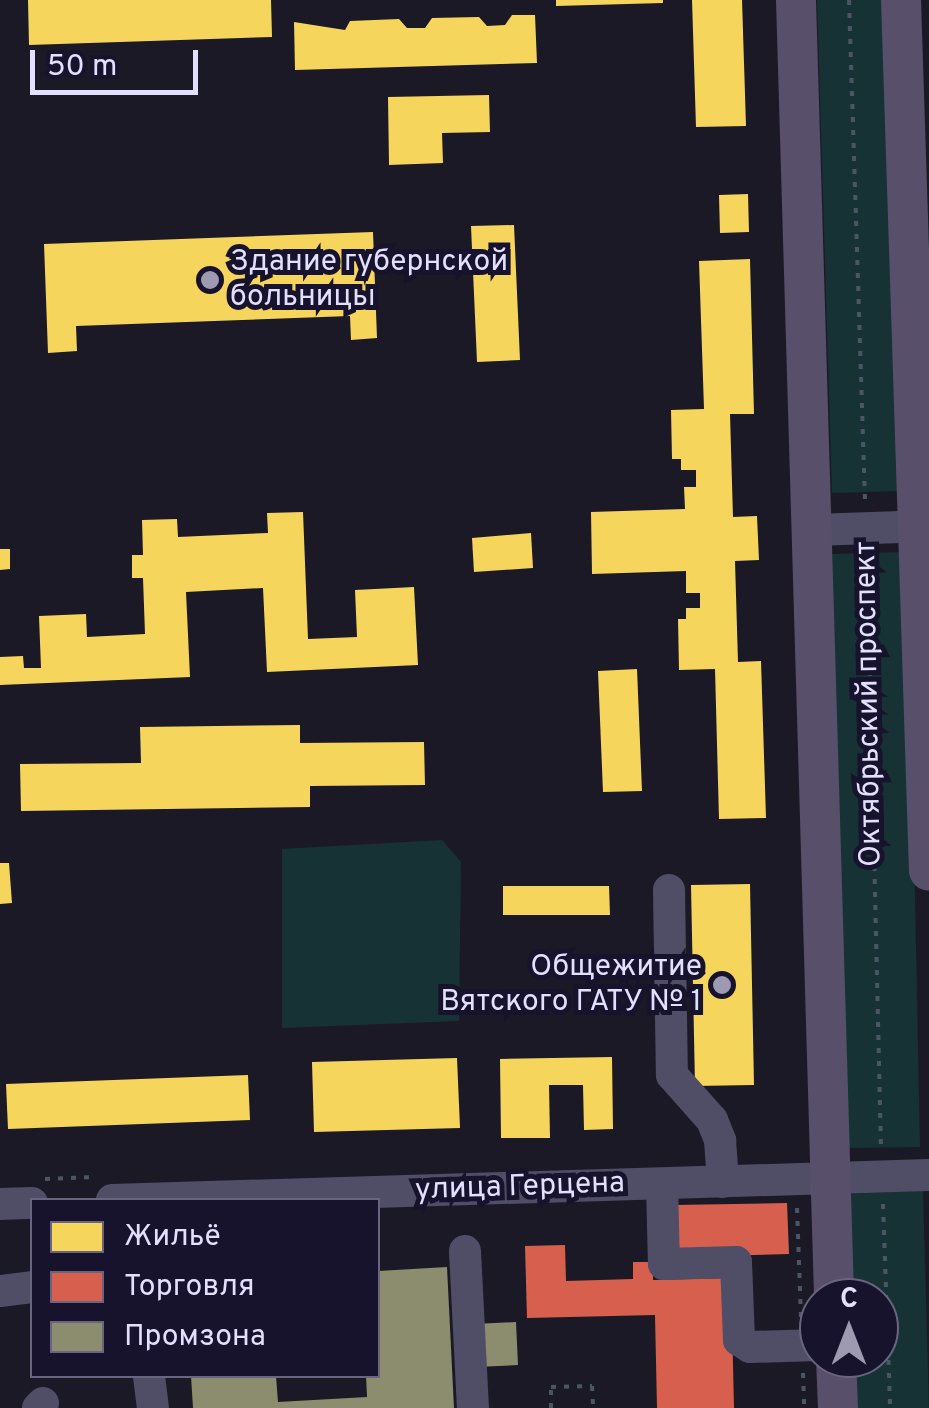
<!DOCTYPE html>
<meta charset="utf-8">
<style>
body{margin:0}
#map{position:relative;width:929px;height:1408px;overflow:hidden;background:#1c1926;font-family:Overpass,sans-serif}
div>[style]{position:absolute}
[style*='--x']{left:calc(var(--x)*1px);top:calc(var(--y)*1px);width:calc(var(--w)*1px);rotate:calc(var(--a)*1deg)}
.green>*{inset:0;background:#173234}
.homes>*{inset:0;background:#f6d55c}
.shops>*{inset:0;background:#d6604d}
.industry>*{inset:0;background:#8c8c6e}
.path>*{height:4px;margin-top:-2px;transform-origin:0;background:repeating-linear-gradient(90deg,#4b5665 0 5px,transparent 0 13px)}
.minor>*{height:32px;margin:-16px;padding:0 16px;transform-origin:16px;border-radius:16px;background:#504e67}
.major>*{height:40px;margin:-20px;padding:0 20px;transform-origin:20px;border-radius:20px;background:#584f6b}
.dots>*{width:28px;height:28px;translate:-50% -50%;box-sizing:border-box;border:5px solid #18132c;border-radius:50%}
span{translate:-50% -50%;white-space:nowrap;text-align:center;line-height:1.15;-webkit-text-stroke:10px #18132c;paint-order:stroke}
.poi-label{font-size:30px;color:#e3dffe}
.left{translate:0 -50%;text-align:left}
.right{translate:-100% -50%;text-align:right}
.street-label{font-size:30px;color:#e3dffe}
.legend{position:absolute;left:30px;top:1198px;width:350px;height:180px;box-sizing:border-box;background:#18132c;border:2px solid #696580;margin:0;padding:12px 18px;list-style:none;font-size:30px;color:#e3dffe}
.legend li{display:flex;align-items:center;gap:20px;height:50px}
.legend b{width:50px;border:2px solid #696580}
.north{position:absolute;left:799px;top:1278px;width:100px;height:100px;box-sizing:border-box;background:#18132c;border:2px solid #696580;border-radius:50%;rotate:0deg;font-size:28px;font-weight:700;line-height:40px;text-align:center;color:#e3dffe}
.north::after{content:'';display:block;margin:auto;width:35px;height:45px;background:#9d9ab2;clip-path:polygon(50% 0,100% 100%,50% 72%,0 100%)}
.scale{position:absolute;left:30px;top:50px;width:168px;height:45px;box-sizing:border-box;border:5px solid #e3dffe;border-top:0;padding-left:12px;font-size:30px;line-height:35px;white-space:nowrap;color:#e3dffe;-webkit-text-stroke:8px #18132c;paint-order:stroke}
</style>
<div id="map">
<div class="green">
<div style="clip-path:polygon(817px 0,885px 0,899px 491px,832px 493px)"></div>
<div style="clip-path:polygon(908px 552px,920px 1147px,844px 1148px,832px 554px)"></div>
<div style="clip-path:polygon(442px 840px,461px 862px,459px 1021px,282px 1028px,282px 849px)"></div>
<div style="clip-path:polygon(923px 1191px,929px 1408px,853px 1408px,851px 1358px,879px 1358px,879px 1298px,848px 1298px,845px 1194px)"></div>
</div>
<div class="homes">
<div style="clip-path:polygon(28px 0,271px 0,272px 37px,29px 45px)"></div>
<div style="clip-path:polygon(556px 0,663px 0,663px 3px,556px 6px)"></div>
<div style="clip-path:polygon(692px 0,742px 0,746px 126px,696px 127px)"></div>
<div style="clip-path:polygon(512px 15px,535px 15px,537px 63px,295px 70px,294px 22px,345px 30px,350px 21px,399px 19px,407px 28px,425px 28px,432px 18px,479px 17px,487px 26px,505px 25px)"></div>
<div style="clip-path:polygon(489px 95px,490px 132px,442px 133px,443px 163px,389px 165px,388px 97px)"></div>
<div style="clip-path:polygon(748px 194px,749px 232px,720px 233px,719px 195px)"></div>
<div style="clip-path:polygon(514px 225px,520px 360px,477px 362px,471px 226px)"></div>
<div style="clip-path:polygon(373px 232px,377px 338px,351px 340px,350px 316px,76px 326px,77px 351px,48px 353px,44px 244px)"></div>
<div style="clip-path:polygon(750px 259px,754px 414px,730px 414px,733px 517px,757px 516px,759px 560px,735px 561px,738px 662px,761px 661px,766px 818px,719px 819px,715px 669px,679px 670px,678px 619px,686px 619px,686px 608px,700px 608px,700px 593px,686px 593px,686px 571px,592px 574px,591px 512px,685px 509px,684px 487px,696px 487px,696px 470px,681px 470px,681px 459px,672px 459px,671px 410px,704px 409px,699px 261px)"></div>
<div style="clip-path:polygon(303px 512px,308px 639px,357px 637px,355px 590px,414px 587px,418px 665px,267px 672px,263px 588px,186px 592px,190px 677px,0 685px,0 657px,23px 656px,24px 668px,41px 668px,39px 616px,86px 614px,87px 637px,145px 634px,143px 578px,132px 578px,132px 555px,143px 555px,142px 520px,177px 519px,178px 537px,268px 533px,267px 513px)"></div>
<div style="clip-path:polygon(531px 533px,533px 568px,474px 572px,472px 538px)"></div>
<div style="clip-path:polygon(0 549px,10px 549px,10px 569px,0 570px)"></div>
<div style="clip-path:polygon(637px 669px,642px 791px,603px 792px,598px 671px)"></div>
<div style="clip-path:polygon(300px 725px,300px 743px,424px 742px,425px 785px,310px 786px,310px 807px,21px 811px,20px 764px,141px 763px,140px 727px)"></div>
<div style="clip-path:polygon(0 863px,9px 863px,12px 903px,0 904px)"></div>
<div style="clip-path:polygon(750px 884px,754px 1085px,695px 1086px,691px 885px)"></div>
<div style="clip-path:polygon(503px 886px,609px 886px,610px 915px,503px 915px)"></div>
<div style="clip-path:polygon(612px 1057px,613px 1129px,584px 1130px,583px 1085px,549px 1085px,550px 1138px,501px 1138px,500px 1059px)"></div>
<div style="clip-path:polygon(457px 1058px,460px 1128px,314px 1132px,312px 1062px)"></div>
<div style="clip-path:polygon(248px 1075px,250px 1120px,8px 1129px,6px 1084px)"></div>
</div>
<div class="shops">
<div style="clip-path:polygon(787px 1203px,789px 1254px,675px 1257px,674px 1205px)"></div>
<div style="clip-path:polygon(565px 1245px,566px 1281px,633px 1279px,633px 1262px,653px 1262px,653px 1280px,731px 1278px,734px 1408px,657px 1408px,655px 1315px,527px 1318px,525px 1246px)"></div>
</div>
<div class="industry">
<div style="clip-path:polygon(447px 1267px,454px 1408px,193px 1408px,191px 1376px,276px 1376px,278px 1402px,367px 1397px,366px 1376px,378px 1376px,378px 1271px)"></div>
<div style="clip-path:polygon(516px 1322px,518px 1365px,476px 1367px,474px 1324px)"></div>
</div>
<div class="path">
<div style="--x:849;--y:0;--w:500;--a:88.17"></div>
<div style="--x:867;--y:554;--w:596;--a:88.65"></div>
<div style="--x:45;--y:1179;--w:50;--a:-2.3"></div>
<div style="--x:883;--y:1204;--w:204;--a:88"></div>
<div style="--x:797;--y:1208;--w:110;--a:87.9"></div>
<div style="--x:803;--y:1373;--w:35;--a:88"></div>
<div style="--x:551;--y:1408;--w:21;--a:-90"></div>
<div style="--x:551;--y:1387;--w:41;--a:-1.4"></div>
<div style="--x:592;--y:1386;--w:22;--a:87"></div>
</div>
<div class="minor">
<div style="--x:815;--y:530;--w:114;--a:-2"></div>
<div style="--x:669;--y:890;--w:185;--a:89.1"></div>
<div style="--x:672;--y:1075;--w:60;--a:48.4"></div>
<div style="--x:712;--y:1120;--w:22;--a:68"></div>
<div style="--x:720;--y:1140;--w:42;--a:85.9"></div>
<div style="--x:662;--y:1184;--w:80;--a:88.6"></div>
<div style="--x:664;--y:1264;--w:72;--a:-1.6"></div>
<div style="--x:736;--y:1262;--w:78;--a:87.8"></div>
<div style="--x:739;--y:1340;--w:13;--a:32"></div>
<div style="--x:750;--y:1347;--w:69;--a:-1.7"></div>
<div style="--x:112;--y:1200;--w:817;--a:-1.75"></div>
<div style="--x:0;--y:1204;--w:32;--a:-2"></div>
<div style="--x:465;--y:1251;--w:157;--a:87.1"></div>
<div style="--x:0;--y:1291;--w:32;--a:-7"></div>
<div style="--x:149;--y:1376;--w:32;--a:83"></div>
<div style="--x:38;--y:1408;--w:7;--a:-45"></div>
</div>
<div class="major">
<div style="--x:796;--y:0;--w:1299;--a:88.32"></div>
<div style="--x:901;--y:0;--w:871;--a:88.16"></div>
<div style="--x:836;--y:1358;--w:50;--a:87.7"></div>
</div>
<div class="dots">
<div style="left:210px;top:280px;background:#9d9ab2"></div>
<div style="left:722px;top:985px;background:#9d9ab2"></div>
</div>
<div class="poi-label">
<span class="left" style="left:230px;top:280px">Здание губернской<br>больницы</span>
<span class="right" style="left:702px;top:985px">Общежитие<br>Вятского ГАТУ № 1</span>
</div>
<div class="street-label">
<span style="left:870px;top:704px;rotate:-91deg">Октябрьский проспект</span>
<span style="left:520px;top:1188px;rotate:-2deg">улица Герцена</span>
</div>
<ul class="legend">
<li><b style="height:28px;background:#f6d55c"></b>Жильё</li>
<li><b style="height:28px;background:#d6604d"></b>Торговля</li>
<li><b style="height:28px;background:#8c8c6e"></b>Промзона</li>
</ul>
<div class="north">С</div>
<div class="scale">50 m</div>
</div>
